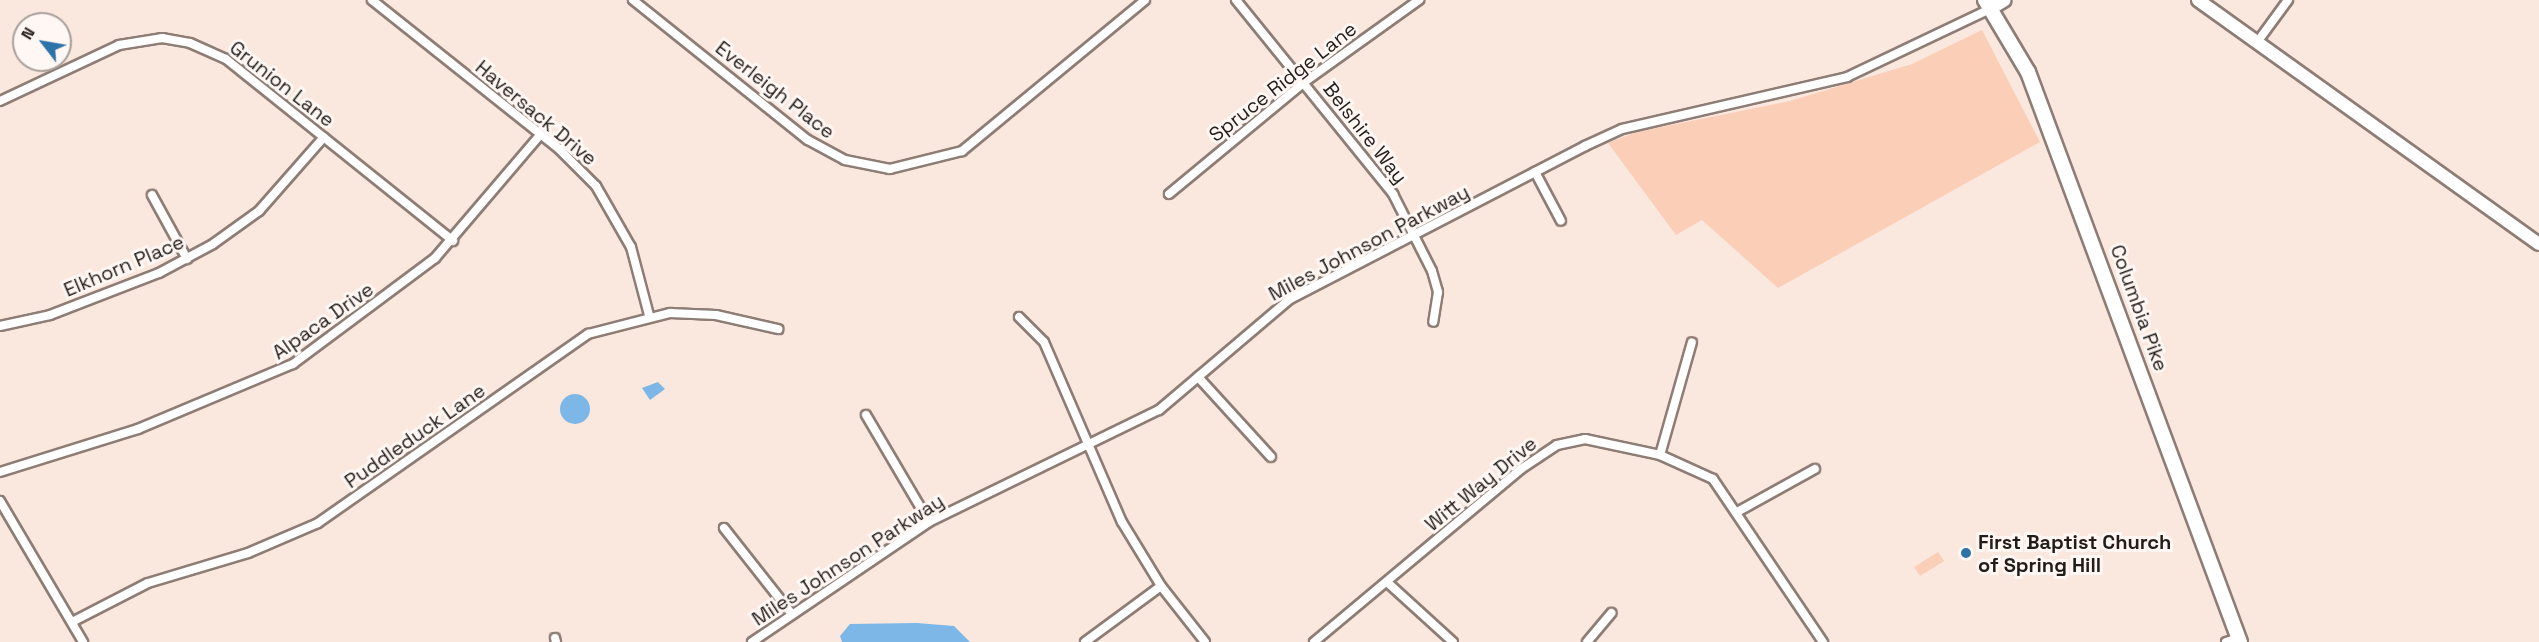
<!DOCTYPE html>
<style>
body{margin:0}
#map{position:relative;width:2539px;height:642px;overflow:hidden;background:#fae7de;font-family:"Space Grotesk",sans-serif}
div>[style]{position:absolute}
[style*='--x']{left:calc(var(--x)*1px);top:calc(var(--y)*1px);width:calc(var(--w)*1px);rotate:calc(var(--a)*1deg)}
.green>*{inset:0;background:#fbceb8}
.water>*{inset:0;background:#7cb7e7}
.round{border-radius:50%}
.roads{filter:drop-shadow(2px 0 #8d7d75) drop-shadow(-2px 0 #8d7d75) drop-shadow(0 2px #8d7d75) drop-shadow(0 -2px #8d7d75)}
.minor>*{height:8px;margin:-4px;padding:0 4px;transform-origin:4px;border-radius:4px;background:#fff}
.secondary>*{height:12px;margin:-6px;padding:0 6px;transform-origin:6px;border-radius:6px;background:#fff}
.primary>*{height:14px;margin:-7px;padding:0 7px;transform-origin:7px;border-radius:7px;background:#fff}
.dots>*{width:16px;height:16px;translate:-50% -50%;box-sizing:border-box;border:3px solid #fff7f3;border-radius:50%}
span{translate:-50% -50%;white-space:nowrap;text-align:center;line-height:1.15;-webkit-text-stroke:6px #fff7f3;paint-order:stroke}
.street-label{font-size:20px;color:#231d1a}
.poi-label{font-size:20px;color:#231d1a;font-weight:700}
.left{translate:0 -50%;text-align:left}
.north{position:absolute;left:12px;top:12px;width:60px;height:60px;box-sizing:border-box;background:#fff7f3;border:2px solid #a7a09c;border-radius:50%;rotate:301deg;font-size:16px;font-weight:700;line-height:24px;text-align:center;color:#231d1a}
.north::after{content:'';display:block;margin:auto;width:21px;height:27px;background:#2c74a8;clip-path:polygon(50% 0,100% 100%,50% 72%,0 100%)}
</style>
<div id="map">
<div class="green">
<div style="clip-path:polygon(1982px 30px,2040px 142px,1778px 288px,1702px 220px,1676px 235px,1608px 143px,1637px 132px,1790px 101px,1912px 64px)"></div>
<div style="clip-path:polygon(1938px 552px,1944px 561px,1920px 576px,1914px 567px)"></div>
</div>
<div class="water">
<div style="clip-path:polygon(658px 382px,665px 389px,650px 400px,642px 388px)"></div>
<div class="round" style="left:560px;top:394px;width:30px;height:30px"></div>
<div style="clip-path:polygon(917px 623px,954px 626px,970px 642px,842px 642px,840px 636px,850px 624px)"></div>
</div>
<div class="roads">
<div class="minor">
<div style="--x:372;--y:0;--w:239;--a:38.5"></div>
<div style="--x:559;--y:149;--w:52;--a:45"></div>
<div style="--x:596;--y:186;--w:70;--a:60.2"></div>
<div style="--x:631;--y:247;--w:70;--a:75.2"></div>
<div style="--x:633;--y:0;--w:224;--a:38.7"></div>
<div style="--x:808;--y:140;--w:42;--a:28.4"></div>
<div style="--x:845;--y:160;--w:46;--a:11.3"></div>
<div style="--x:890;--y:169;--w:74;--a:-14"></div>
<div style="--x:962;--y:151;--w:237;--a:-39.5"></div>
<div style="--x:1236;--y:0;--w:250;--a:51"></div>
<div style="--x:1393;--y:194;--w:86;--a:63.1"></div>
<div style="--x:1432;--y:271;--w:22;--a:74"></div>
<div style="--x:1438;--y:292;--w:30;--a:99"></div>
<div style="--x:2258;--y:41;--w:51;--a:-53.8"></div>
<div style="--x:0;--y:101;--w:132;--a:-25.2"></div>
<div style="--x:119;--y:45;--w:44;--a:-9.2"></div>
<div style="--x:162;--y:38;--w:28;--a:10"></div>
<div style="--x:190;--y:43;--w:39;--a:24"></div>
<div style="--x:226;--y:59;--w:291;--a:38.7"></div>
<div style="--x:1535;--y:172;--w:55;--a:62"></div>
<div style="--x:1169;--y:194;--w:174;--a:-39.6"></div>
<div style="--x:1303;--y:83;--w:143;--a:-35.6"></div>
<div style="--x:152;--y:195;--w:73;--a:61.3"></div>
<div style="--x:1019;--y:317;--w:35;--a:45"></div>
<div style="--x:1044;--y:342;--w:196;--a:66.6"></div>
<div style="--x:1122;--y:522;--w:75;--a:58.6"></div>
<div style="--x:1161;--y:586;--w:71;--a:51.8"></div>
<div style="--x:0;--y:326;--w:51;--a:-12.4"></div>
<div style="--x:50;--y:315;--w:117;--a:-21.1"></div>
<div style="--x:159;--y:273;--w:61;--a:-28.2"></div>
<div style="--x:213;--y:244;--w:57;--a:-35.7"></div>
<div style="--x:259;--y:211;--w:98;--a:-48.7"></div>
<div style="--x:1198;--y:377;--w:108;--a:47.6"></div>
<div style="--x:866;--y:415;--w:124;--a:59.5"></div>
<div style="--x:1660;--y:455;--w:117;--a:-74.2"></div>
<div style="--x:0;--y:472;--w:145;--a:-17.3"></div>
<div style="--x:138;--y:429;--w:168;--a:-22.8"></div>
<div style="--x:293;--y:364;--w:177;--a:-36.7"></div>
<div style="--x:435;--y:258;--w:162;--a:-49.5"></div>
<div style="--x:0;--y:501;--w:164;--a:59.5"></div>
<div style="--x:1737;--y:512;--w:89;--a:-28.9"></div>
<div style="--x:724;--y:528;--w:107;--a:51.8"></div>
<div style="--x:1387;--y:582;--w:89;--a:42.3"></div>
<div style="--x:72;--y:622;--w:85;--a:-27.2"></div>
<div style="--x:148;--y:583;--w:104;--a:-16.7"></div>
<div style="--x:248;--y:553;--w:76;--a:-23.2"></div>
<div style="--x:318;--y:523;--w:330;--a:-35"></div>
<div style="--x:588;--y:334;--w:85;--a:-14.4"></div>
<div style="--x:670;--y:313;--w:46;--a:2.5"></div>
<div style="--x:716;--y:315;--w:64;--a:12.7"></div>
<div style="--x:555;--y:638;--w:4;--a:76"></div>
<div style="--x:752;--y:642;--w:214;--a:-34.1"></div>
<div style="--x:929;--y:522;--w:256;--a:-26"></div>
<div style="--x:1159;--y:410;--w:172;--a:-40.3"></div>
<div style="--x:1290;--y:299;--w:332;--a:-27.4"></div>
<div style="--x:1585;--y:146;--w:41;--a:-24.7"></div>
<div style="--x:1622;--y:129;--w:231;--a:-13"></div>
<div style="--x:1847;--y:77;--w:158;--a:-25.4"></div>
<div style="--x:1085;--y:642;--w:94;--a:-36.4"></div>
<div style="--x:1314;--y:642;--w:270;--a:-39.9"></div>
<div style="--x:1521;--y:469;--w:43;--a:-33.7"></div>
<div style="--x:1557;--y:445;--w:29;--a:-12"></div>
<div style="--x:1585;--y:439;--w:77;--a:12"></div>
<div style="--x:1660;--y:455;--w:58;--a:24.4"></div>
<div style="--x:1713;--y:479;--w:197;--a:56"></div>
<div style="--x:1587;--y:642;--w:38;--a:-50"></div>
<div style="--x:2226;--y:642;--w:13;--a:-18"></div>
</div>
<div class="secondary">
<div style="--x:2198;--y:0;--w:419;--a:35.6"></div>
<div style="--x:1990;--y:9;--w:17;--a:-31"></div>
</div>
<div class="primary">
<div style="--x:1985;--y:0;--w:84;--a:59.2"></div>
<div style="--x:2028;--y:72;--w:608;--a:69.6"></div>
</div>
</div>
<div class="dots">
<div style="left:1966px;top:553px;background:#2c74a8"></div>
</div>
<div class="street-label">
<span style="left:1283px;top:82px;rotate:-38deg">Spruce Ridge Lane</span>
<span style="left:282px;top:84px;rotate:38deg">Grunion Lane</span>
<span style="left:775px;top:90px;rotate:38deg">Everleigh Place</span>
<span style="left:536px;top:113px;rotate:40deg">Haversack Drive</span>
<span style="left:1365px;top:133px;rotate:52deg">Belshire Way</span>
<span style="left:1369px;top:243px;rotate:-28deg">Miles Johnson Parkway</span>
<span style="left:124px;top:266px;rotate:-23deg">Elkhorn Place</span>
<span style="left:2139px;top:308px;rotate:70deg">Columbia Pike</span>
<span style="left:323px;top:321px;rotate:-35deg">Alpaca Drive</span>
<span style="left:415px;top:436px;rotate:-35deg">Puddleduck Lane</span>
<span style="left:1481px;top:484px;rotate:-39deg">Witt Way Drive</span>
<span style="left:848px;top:560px;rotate:-33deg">Miles Johnson Parkway</span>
</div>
<div class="poi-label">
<span class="left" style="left:1978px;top:554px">First Baptist Church<br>of Spring Hill</span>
</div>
<div class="north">N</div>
</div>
